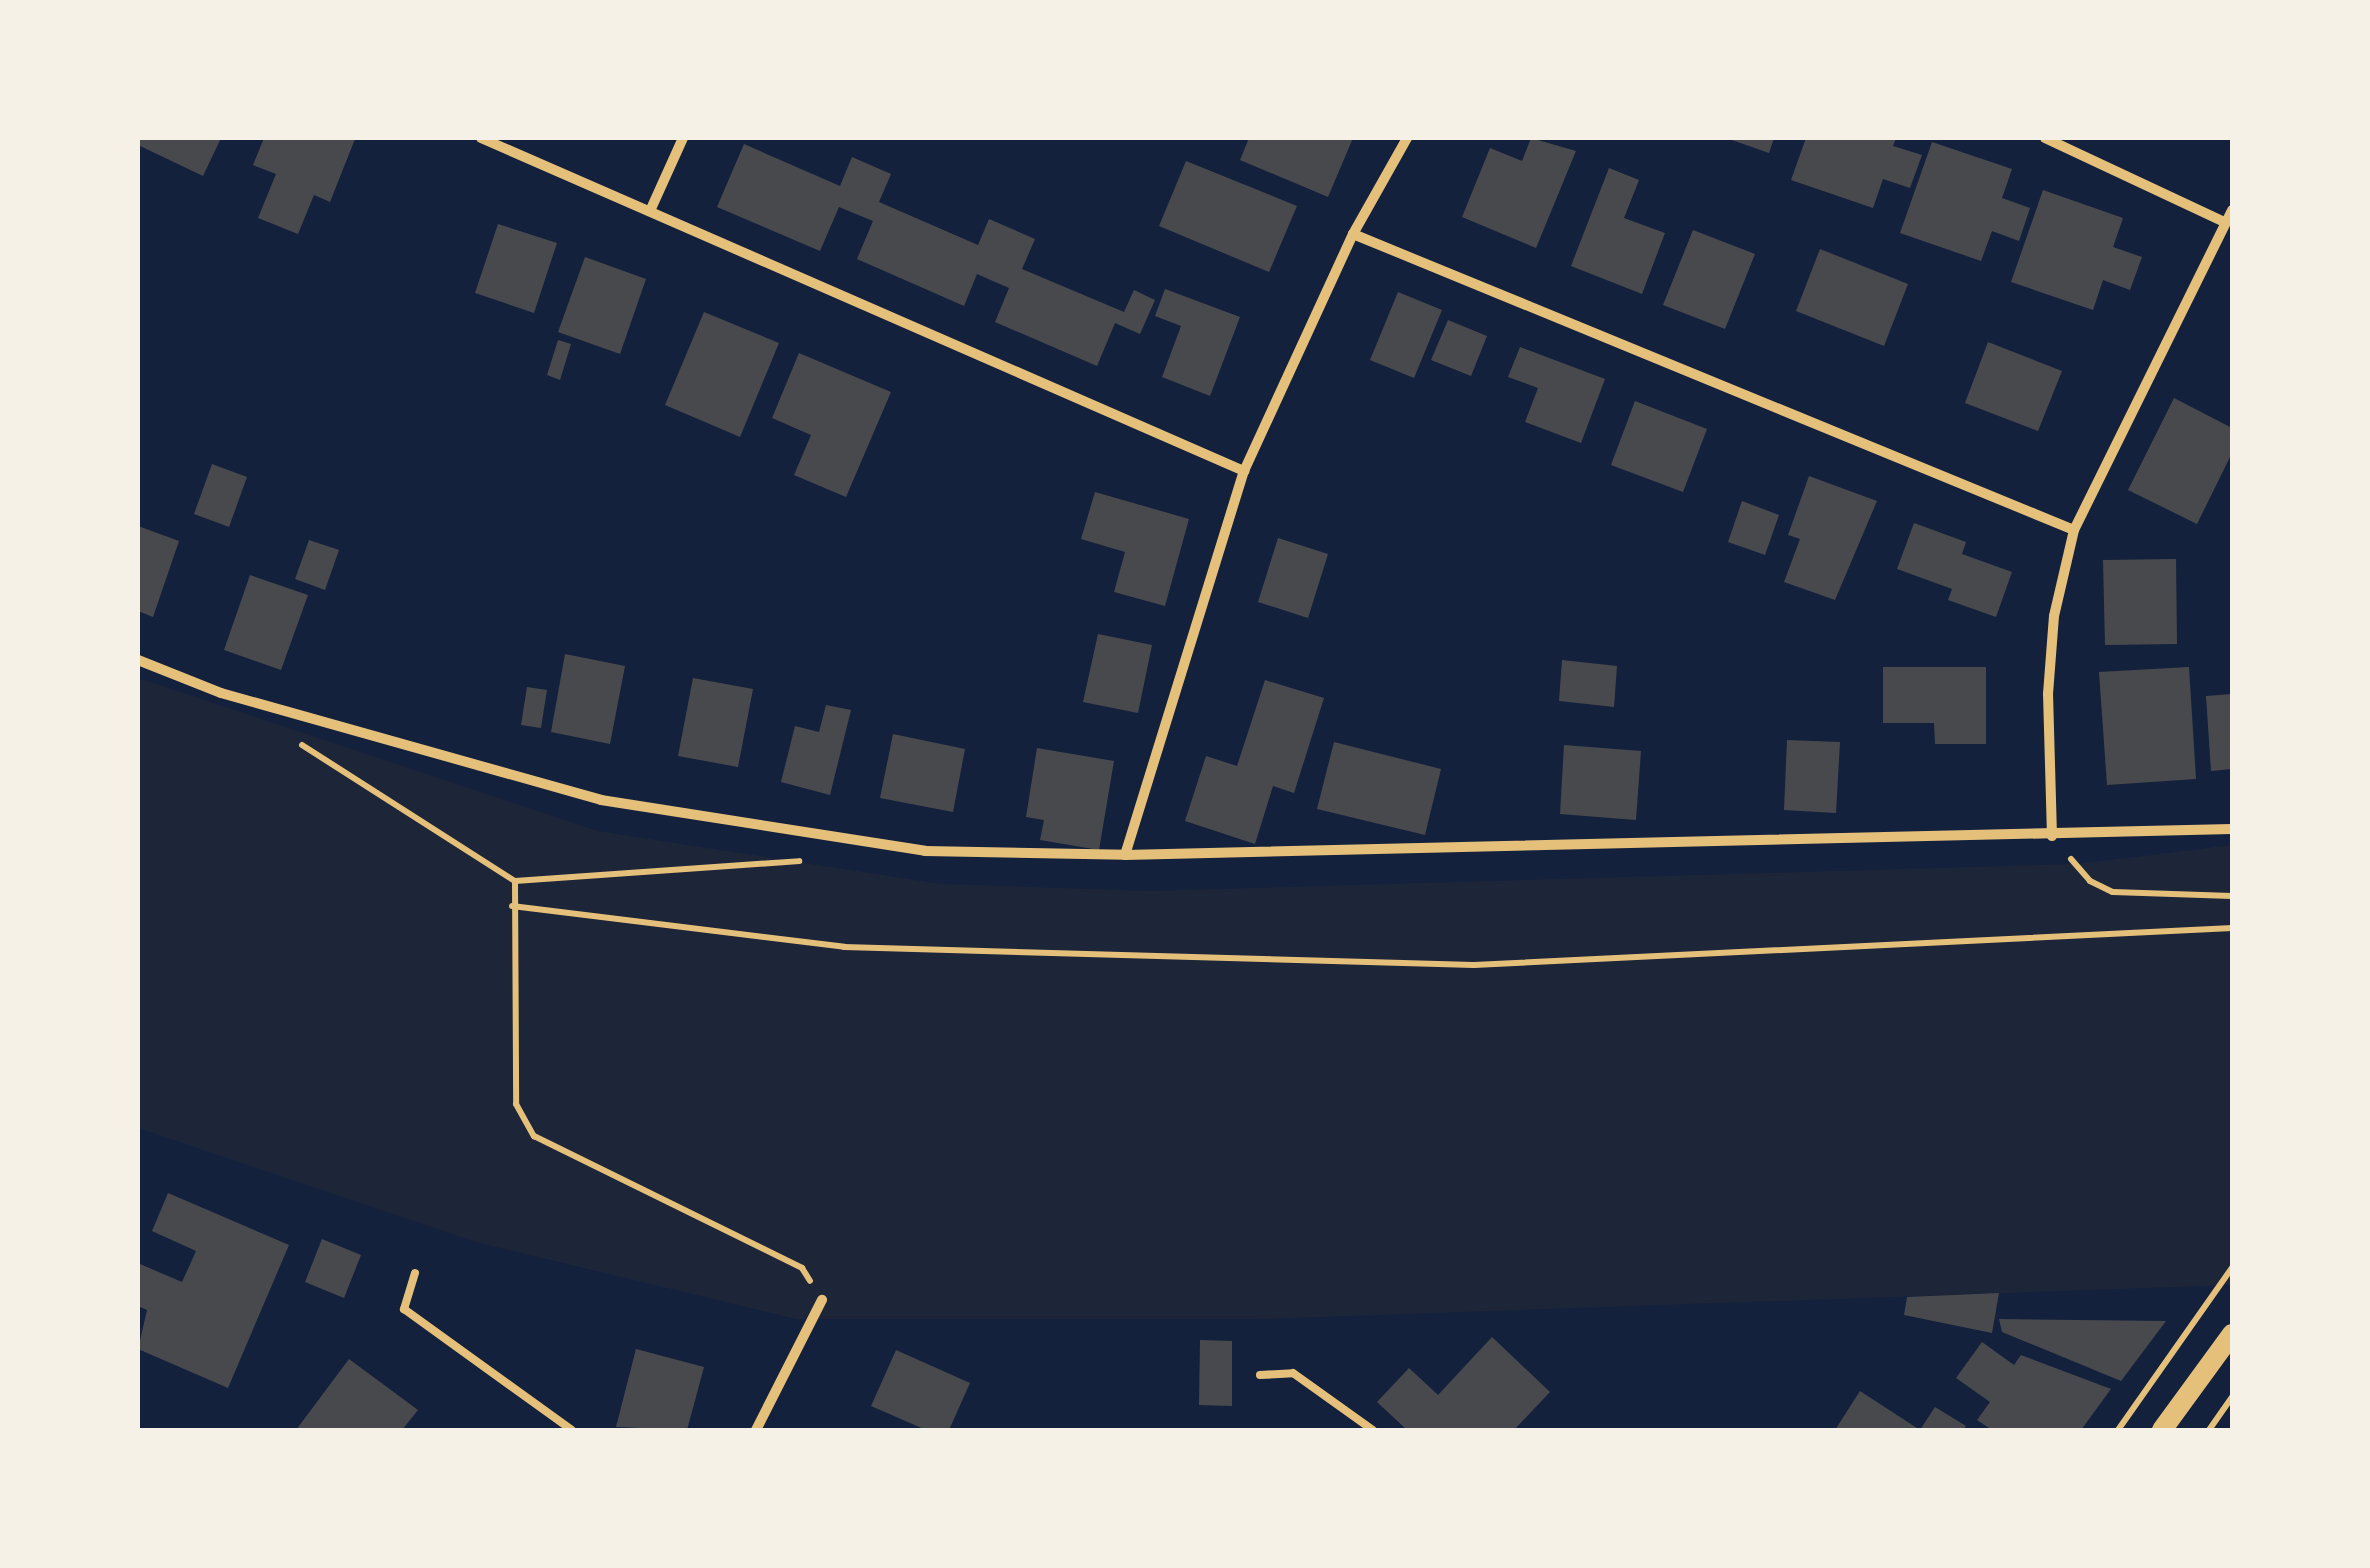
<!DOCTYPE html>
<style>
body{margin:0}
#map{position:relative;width:2370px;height:1568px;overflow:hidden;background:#14213d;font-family:"Asap Condensed",sans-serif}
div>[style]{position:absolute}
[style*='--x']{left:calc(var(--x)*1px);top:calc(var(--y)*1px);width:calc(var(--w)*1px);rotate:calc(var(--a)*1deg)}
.green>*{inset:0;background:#1d2539}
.building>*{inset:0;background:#48494c}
.path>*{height:6px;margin:-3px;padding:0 3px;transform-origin:3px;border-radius:3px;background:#e5c07b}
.service>*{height:8px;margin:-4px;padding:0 4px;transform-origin:4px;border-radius:4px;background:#e5c07b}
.minor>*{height:10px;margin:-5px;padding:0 5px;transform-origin:5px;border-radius:5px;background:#e5c07b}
.secondary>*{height:20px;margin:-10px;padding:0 10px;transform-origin:10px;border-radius:10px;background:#e5c07b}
span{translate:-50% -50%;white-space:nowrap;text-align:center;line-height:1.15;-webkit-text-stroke:8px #f6f1e7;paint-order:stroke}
.frame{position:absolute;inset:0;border:140px solid #f6f1e7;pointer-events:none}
</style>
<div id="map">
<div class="green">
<div style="clip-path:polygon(138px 678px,597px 831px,941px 884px,1150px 891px,2078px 864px,2232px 845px,2232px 1285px,1260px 1319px,796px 1319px,476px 1242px,138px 1128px)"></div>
</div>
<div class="building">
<div style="clip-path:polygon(138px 138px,221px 138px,203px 176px,138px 145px)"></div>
<div style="clip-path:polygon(264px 138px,355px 139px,330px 202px,314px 195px,298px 234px,258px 218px,276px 174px,253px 165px)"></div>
<div style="clip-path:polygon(1249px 138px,1353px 138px,1328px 197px,1240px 160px)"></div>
<div style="clip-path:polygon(1531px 138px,1576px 151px,1536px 248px,1462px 217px,1490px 148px,1522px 161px)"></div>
<div style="clip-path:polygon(1726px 138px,1774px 138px,1769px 153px)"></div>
<div style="clip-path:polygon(1806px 138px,1896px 138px,1893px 146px,1922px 155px,1910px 188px,1883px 179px,1873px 208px,1791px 180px)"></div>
<div style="clip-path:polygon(1932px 142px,2012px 169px,2002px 198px,2030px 208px,2019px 241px,1992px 231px,1981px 261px,1900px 233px)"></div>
<div style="clip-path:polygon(744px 144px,840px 186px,852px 157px,891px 174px,879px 202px,978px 245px,989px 219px,1035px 239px,1022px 269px,1124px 312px,1134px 290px,1155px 300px,1140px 334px,1115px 323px,1097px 366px,995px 322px,1009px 288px,977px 274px,964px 306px,857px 259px,873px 221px,839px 207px,820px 251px,717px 207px)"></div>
<div style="clip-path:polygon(1186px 161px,1297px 206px,1269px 272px,1159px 226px)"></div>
<div style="clip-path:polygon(1609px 168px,1639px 180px,1624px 218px,1665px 233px,1642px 294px,1571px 266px)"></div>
<div style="clip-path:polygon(2043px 190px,2123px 218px,2113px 247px,2142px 257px,2130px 290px,2103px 280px,2093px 310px,2011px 282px)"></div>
<div style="clip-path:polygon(498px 224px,557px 243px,534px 313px,475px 293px)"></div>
<div style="clip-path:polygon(1693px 230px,1755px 254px,1725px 329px,1663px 305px)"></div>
<div style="clip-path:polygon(1820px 249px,1908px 284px,1884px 346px,1796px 311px)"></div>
<div style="clip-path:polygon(585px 257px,646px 279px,620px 354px,558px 332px)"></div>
<div style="clip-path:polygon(1165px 289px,1240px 317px,1210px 396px,1162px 377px,1181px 326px,1155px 316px)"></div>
<div style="clip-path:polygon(1398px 292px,1442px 310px,1414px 378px,1370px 360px)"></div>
<div style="clip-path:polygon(704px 312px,779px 343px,740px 437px,665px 405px)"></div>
<div style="clip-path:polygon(1448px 320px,1487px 336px,1471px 376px,1431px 360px)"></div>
<div style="clip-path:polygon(558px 340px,571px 344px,560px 380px,547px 375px)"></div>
<div style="clip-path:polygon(1988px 342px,2062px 371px,2038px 431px,1965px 403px)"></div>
<div style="clip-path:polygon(1520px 347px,1605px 379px,1581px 443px,1525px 422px,1538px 388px,1508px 377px)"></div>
<div style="clip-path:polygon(799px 353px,891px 392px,846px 497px,794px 475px,811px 435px,772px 418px)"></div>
<div style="clip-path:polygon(2174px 398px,2232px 428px,2232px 453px,2197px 524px,2128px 490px)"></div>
<div style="clip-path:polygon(1635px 401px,1707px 429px,1683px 492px,1611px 465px)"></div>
<div style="clip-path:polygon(212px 464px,247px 477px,229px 527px,194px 514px)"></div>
<div style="clip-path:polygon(1809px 476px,1877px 501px,1835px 600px,1784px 582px,1800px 539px,1788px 535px)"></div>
<div style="clip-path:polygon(1095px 492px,1189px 519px,1165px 606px,1114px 592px,1125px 552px,1081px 539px)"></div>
<div style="clip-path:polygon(1742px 501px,1779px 515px,1765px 555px,1728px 542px)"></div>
<div style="clip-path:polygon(1914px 523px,1966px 542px,1962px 554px,2012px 572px,1996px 617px,1948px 600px,1952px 589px,1897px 569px)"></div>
<div style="clip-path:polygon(138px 526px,179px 541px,153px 617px,138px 611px)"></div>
<div style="clip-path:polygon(1278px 538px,1328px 554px,1308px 618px,1258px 602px)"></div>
<div style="clip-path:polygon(309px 540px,339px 550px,325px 590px,295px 579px)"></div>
<div style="clip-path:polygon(2176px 559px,2177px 644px,2105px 645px,2103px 560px)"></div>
<div style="clip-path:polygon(250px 575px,308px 595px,281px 670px,224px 650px)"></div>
<div style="clip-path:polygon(1098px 634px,1152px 645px,1138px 713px,1083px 702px)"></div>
<div style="clip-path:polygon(565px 654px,625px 666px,610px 744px,551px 732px)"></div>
<div style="clip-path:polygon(1562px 660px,1617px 666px,1614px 707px,1559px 701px)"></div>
<div style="clip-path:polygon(1883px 667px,1986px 667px,1986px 744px,1935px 744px,1934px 723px,1883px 723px)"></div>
<div style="clip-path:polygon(2189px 667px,2196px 779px,2107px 785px,2099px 672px)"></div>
<div style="clip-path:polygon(693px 678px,753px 689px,738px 767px,678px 756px)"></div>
<div style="clip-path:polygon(1265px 680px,1324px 698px,1294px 793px,1273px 786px,1255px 844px,1185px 821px,1206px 756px,1237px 766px)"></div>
<div style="clip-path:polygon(527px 687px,547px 690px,541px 728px,521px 725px)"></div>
<div style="clip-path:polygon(2232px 694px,2232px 769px,2211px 771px,2206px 696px)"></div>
<div style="clip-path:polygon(826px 705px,851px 710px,830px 795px,781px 782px,795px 726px,819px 732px)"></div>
<div style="clip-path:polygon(893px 734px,965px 749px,953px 812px,880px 798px)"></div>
<div style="clip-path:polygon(1787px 740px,1840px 742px,1836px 813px,1784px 810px)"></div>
<div style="clip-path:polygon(1334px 742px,1441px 769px,1425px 835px,1317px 809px)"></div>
<div style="clip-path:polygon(1564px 745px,1641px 751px,1636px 820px,1560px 814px)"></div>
<div style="clip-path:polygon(1037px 748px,1114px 761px,1099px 850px,1040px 840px,1044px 820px,1026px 817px)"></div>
<div style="clip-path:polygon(168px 1193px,289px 1245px,228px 1388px,138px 1349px,147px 1310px,138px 1306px,140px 1264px,182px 1282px,196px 1251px,152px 1231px)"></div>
<div style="clip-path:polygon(322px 1239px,361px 1255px,344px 1298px,305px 1282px)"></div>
<div style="clip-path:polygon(1999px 1293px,1992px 1333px,1904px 1315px,1907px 1297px)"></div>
<div style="clip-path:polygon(1999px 1319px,2166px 1321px,2121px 1381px,2002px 1332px)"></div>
<div style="clip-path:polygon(1492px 1337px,1550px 1392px,1514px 1430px,1407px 1430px,1377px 1402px,1409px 1368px,1438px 1395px)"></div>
<div style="clip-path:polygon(1200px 1340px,1232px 1341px,1232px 1406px,1199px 1405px)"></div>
<div style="clip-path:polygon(1982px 1342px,2014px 1365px,2021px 1355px,2111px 1389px,2081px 1430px,1992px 1430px,1977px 1420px,1990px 1402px,1956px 1378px)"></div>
<div style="clip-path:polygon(636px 1349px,704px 1367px,687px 1430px,616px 1427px)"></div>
<div style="clip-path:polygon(896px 1350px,970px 1383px,949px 1430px,926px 1430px,871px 1406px)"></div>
<div style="clip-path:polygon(349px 1359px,418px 1410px,402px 1430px,296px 1430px)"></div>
<div style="clip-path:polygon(1860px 1391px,1920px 1430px,1935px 1407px,1966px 1426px,1963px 1430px,1835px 1430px)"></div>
</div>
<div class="path">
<div style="--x:302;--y:745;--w:253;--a:32.6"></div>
<div style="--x:515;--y:881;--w:285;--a:-4"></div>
<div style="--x:2071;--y:859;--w:29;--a:49"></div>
<div style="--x:2090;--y:881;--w:25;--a:26"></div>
<div style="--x:2113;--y:892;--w:119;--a:1.9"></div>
<div style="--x:515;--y:881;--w:223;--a:89.7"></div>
<div style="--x:516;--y:1104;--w:37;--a:61"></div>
<div style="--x:534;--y:1136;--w:299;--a:26.2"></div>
<div style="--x:802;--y:1268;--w:15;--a:58"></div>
<div style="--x:512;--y:906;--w:335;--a:7"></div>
<div style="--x:844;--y:947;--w:630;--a:1.64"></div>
<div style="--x:1474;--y:965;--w:759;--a:-2.79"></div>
<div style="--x:2118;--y:1430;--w:198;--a:-54.9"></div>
<div style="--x:2209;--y:1430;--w:40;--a:-55.1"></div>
</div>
<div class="service">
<div style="--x:415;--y:1273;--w:38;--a:107"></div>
<div style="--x:404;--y:1309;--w:207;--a:35.8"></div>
<div style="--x:1260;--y:1375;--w:33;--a:-3"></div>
<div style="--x:1293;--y:1373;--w:98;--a:35.5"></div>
</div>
<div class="minor">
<div style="--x:481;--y:138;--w:833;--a:23.58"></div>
<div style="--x:2045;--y:138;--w:198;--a:25.1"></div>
<div style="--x:650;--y:211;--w:80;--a:-65.7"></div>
<div style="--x:1353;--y:234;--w:779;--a:22.32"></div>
<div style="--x:138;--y:660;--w:89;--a:21.7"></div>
<div style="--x:221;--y:693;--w:395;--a:15.7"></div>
<div style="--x:601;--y:800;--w:328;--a:8.9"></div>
<div style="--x:925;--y:851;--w:200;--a:1.1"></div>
<div style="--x:1125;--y:855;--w:1107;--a:-1.35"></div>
<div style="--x:2052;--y:836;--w:142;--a:-91.6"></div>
<div style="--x:2048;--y:694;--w:78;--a:-85.6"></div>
<div style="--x:2054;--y:616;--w:88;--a:-76.9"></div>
<div style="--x:2074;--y:530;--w:357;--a:-63.7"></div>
<div style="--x:1125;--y:855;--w:402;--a:-72.8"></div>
<div style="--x:1244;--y:471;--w:261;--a:-65.3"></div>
<div style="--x:1353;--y:234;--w:110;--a:-60.6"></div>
<div style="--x:756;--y:1430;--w:146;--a:-63.1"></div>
</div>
<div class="secondary">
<div style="--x:2162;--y:1430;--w:119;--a:-53.9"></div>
</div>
<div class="frame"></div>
</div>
